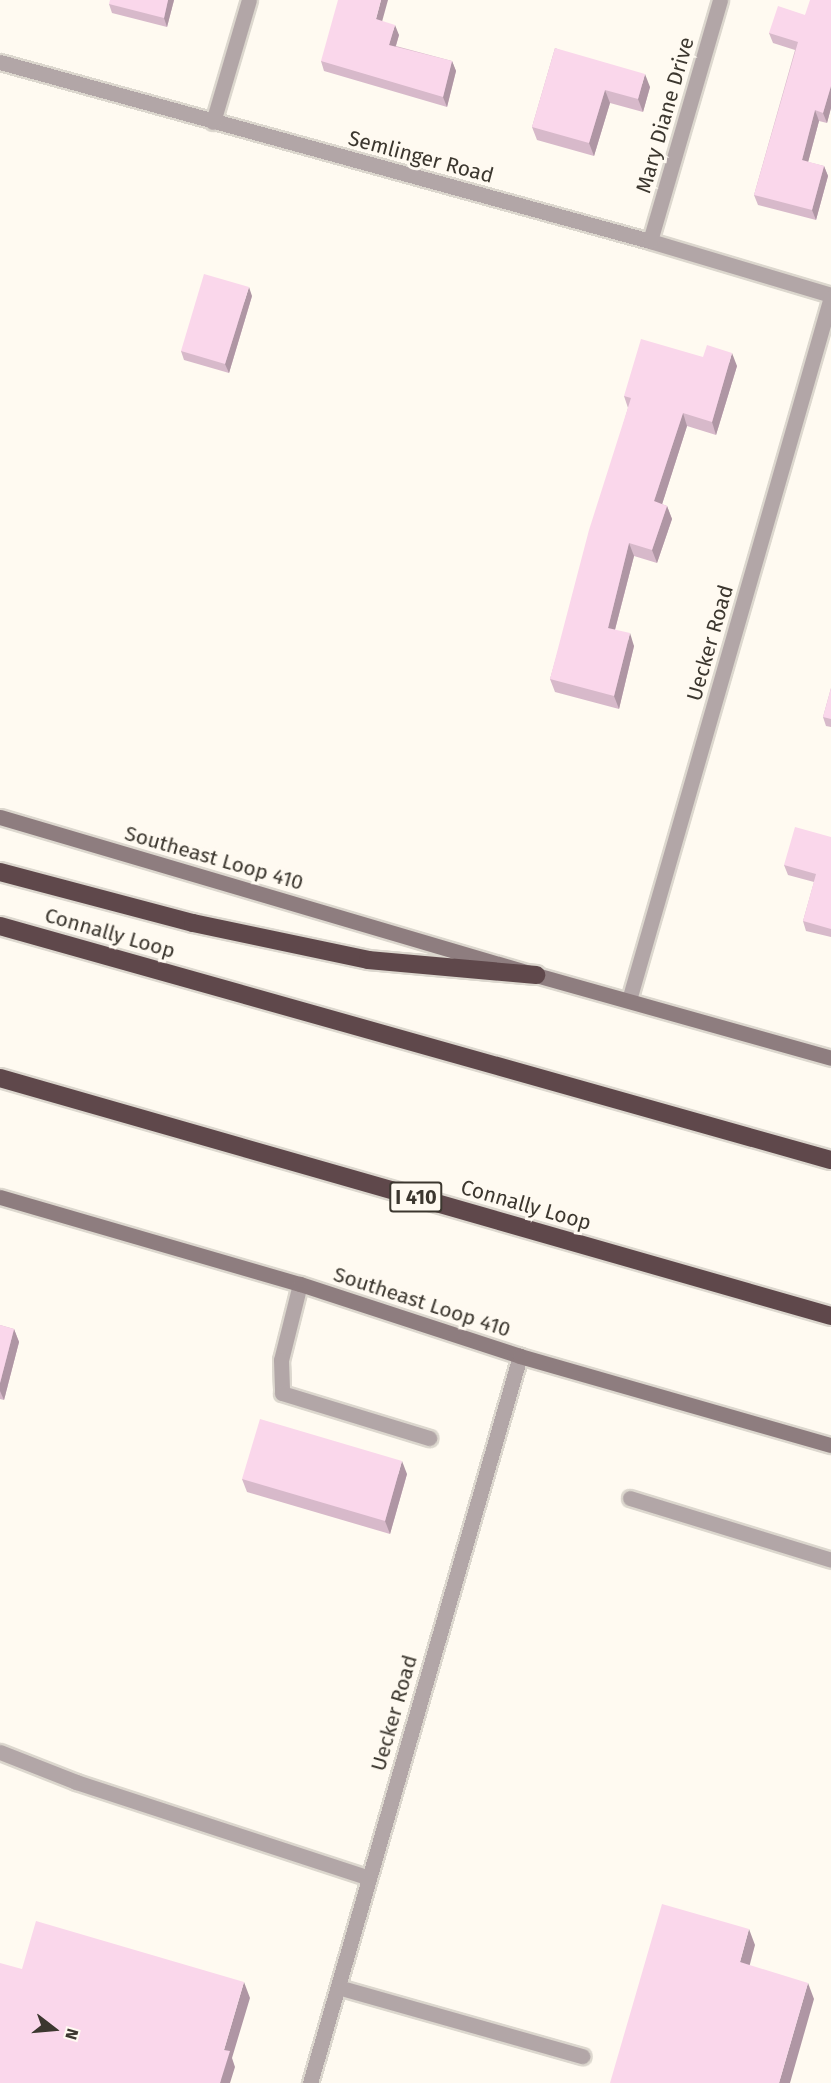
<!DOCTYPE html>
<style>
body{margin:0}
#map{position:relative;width:831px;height:2083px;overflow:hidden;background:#fffaf1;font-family:"Fira Sans",sans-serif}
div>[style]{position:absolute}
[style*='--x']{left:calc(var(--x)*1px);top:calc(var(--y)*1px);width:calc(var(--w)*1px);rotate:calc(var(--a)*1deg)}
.roads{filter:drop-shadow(2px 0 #dcd7ce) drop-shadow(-2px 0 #dcd7ce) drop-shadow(0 2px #dcd7ce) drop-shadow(0 -2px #dcd7ce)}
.lane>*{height:15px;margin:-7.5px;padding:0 7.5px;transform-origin:7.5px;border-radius:7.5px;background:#b2a6a7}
.street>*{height:15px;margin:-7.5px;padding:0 7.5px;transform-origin:7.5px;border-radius:7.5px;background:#b2a6a7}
.secondary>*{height:15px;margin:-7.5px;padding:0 7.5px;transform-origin:7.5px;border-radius:7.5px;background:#8e7d7f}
.highway>*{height:18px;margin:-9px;padding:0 9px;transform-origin:9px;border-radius:9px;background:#5f484b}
.wall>*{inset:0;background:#d7b9ca}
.shaded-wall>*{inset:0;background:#af96a4}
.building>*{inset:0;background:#fad7eb}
span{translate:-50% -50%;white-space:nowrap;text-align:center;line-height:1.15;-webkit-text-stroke:6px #fffaf1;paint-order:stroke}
.shield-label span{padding:2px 4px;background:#fffaf1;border:2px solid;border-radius:4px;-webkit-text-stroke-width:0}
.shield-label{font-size:20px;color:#3c372f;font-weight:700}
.street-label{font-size:21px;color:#3c372f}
.north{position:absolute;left:24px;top:1999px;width:60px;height:60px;-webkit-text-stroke:4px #fffaf1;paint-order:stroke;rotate:106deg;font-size:16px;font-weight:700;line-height:24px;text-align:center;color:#3c372f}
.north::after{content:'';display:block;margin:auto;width:21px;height:27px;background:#3c372f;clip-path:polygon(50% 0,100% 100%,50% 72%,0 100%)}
</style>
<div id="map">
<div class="roads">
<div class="lane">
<div style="--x:300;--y:1284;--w:78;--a:104"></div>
<div style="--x:281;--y:1360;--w:33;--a:88"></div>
<div style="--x:282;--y:1393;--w:154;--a:17"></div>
<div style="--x:630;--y:1498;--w:210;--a:17.1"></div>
<div style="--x:0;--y:1752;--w:82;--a:21.5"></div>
<div style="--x:76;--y:1782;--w:308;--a:18.1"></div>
<div style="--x:338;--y:1987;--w:254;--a:15.8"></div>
</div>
<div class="street">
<div style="--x:0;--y:62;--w:674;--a:15.4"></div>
<div style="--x:650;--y:241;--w:189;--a:16.6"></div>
<div style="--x:213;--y:122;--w:127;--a:-73.6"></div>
<div style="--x:650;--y:241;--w:251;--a:-73.8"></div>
<div style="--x:629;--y:1000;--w:731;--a:-73.97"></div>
<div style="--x:310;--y:2083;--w:757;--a:-73.89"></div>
</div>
<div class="secondary">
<div style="--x:0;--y:817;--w:559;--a:16.42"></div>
<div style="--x:536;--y:975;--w:306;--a:15.7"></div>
<div style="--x:0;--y:1197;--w:312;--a:16.2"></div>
<div style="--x:300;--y:1284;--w:231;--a:18.1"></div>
<div style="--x:520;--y:1356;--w:323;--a:16"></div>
</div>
<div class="highway">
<div style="--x:0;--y:872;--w:200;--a:14.8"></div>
<div style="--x:193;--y:923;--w:179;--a:11.9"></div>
<div style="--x:368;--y:960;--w:169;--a:5.1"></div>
<div style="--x:0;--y:926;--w:863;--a:15.73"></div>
<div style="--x:0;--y:1078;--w:864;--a:15.98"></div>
</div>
</div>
<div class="wall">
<div style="clip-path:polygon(174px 0,167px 27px,112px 13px,109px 4px)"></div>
<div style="clip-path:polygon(831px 0,831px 108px,827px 123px,819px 121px,808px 162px,824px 166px,828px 176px,816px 220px,758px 205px,754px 195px,795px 50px,773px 43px,769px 33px,805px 15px)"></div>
<div style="clip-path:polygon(382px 21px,399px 35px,396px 46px,452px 61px,456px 71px,447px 107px,324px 71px,321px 61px)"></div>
<div style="clip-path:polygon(555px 48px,650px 87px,643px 112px,610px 103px,594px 156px,537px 140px,532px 127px)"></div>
<div style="clip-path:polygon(252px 296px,229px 373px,184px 360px,181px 351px)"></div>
<div style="clip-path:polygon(703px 357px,737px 366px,716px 435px,687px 426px,662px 504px,667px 506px,672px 519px,657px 563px,634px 556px,615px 630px,634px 646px,619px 709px,555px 692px,550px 679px,628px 408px,624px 396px)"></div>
<div style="clip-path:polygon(831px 688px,831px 727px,826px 726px,823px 717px)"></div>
<div style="clip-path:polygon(831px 837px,831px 937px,806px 931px,803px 921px,814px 882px,788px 875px,784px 865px)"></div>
<div style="clip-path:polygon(0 1325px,14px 1329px,19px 1342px,4px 1400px,0 1399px)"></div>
<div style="clip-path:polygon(407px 1474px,390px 1534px,247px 1492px,242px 1479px)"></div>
</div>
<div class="shaded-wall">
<div style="clip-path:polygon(168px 0,174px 0,167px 27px,164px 18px)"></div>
<div style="clip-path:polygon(381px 0,388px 0,380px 29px,376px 19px)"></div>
<div style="clip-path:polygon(395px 25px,399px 35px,393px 55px,389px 45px)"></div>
<div style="clip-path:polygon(452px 61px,456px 71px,447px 107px,443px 97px)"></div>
<div style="clip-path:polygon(645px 74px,650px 87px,643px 112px,638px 99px)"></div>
<div style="clip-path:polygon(831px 86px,831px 108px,827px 123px,823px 113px)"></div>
<div style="clip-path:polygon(605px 90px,610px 103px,594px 156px,589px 143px)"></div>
<div style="clip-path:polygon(815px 110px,819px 121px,806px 170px,802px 160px)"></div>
<div style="clip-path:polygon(824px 166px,828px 176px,816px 220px,812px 210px)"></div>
<div style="clip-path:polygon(249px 287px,252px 296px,229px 373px,225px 364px)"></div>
<div style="clip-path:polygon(732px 353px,737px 366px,716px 435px,712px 422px)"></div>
<div style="clip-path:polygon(683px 413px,687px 426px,659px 514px,654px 501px)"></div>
<div style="clip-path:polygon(667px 506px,672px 519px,657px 563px,652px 550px)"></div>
<div style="clip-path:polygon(629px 543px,634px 556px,612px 641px,608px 628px)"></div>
<div style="clip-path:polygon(630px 633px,634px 646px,619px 709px,614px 696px)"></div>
<div style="clip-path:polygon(14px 1329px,19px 1342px,4px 1400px,0 1391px,0 1383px)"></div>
<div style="clip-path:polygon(402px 1461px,407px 1474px,390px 1534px,385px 1521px)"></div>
<div style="clip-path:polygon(749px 1929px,755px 1945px,746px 1979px,740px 1962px)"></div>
<div style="clip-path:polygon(244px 1982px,250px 1998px,232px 2058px,235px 2067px,230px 2083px,220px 2083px,224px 2050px)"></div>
<div style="clip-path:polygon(808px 1983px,814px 1999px,790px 2083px,779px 2083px)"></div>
</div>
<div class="building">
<div style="clip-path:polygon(110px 0,168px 0,164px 18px,109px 4px)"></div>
<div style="clip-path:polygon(338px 0,381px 0,376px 19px,395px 25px,389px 45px,452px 61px,443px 97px,321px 61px)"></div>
<div style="clip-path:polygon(810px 0,831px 0,831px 86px,823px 113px,815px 110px,802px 160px,824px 166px,812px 210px,754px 195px,798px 42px,769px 33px,778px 6px,805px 15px)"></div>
<div style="clip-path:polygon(555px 48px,645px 74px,638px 99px,605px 90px,589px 143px,532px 127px)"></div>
<div style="clip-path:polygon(204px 274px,249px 287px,225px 364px,181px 351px)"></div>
<div style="clip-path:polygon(641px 339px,703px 357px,707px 345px,732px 353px,712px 422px,683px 413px,654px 501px,667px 506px,652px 550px,629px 543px,608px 628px,630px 633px,614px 696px,550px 679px,589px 530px,631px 398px,624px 396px)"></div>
<div style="clip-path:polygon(831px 688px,831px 719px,823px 717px)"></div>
<div style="clip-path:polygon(795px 827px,831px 837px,831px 929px,803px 921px,816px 874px,784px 865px)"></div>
<div style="clip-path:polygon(0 1325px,14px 1329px,0 1383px)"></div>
<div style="clip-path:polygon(260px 1419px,402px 1461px,385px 1521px,242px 1479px)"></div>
<div style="clip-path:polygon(662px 1904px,749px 1929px,740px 1962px,808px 1983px,779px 2083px,610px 2083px)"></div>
<div style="clip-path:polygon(36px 1921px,244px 1982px,224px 2050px,230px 2051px,220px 2083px,0 2083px,0 1963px,22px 1969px)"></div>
</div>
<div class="shield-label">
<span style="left:416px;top:1197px">I 410</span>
</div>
<div class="street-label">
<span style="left:665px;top:115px;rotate:-74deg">Mary Diane Drive</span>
<span style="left:421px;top:157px;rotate:15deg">Semlinger Road</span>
<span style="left:710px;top:643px;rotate:-74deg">Uecker Road</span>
<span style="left:214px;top:858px;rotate:16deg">Southeast Loop 410</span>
<span style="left:110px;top:933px;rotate:16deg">Connally Loop</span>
<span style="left:526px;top:1205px;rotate:16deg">Connally Loop</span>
<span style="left:422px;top:1302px;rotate:18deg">Southeast Loop 410</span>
<span style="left:394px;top:1713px;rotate:-74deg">Uecker Road</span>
</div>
<div class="north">N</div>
</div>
